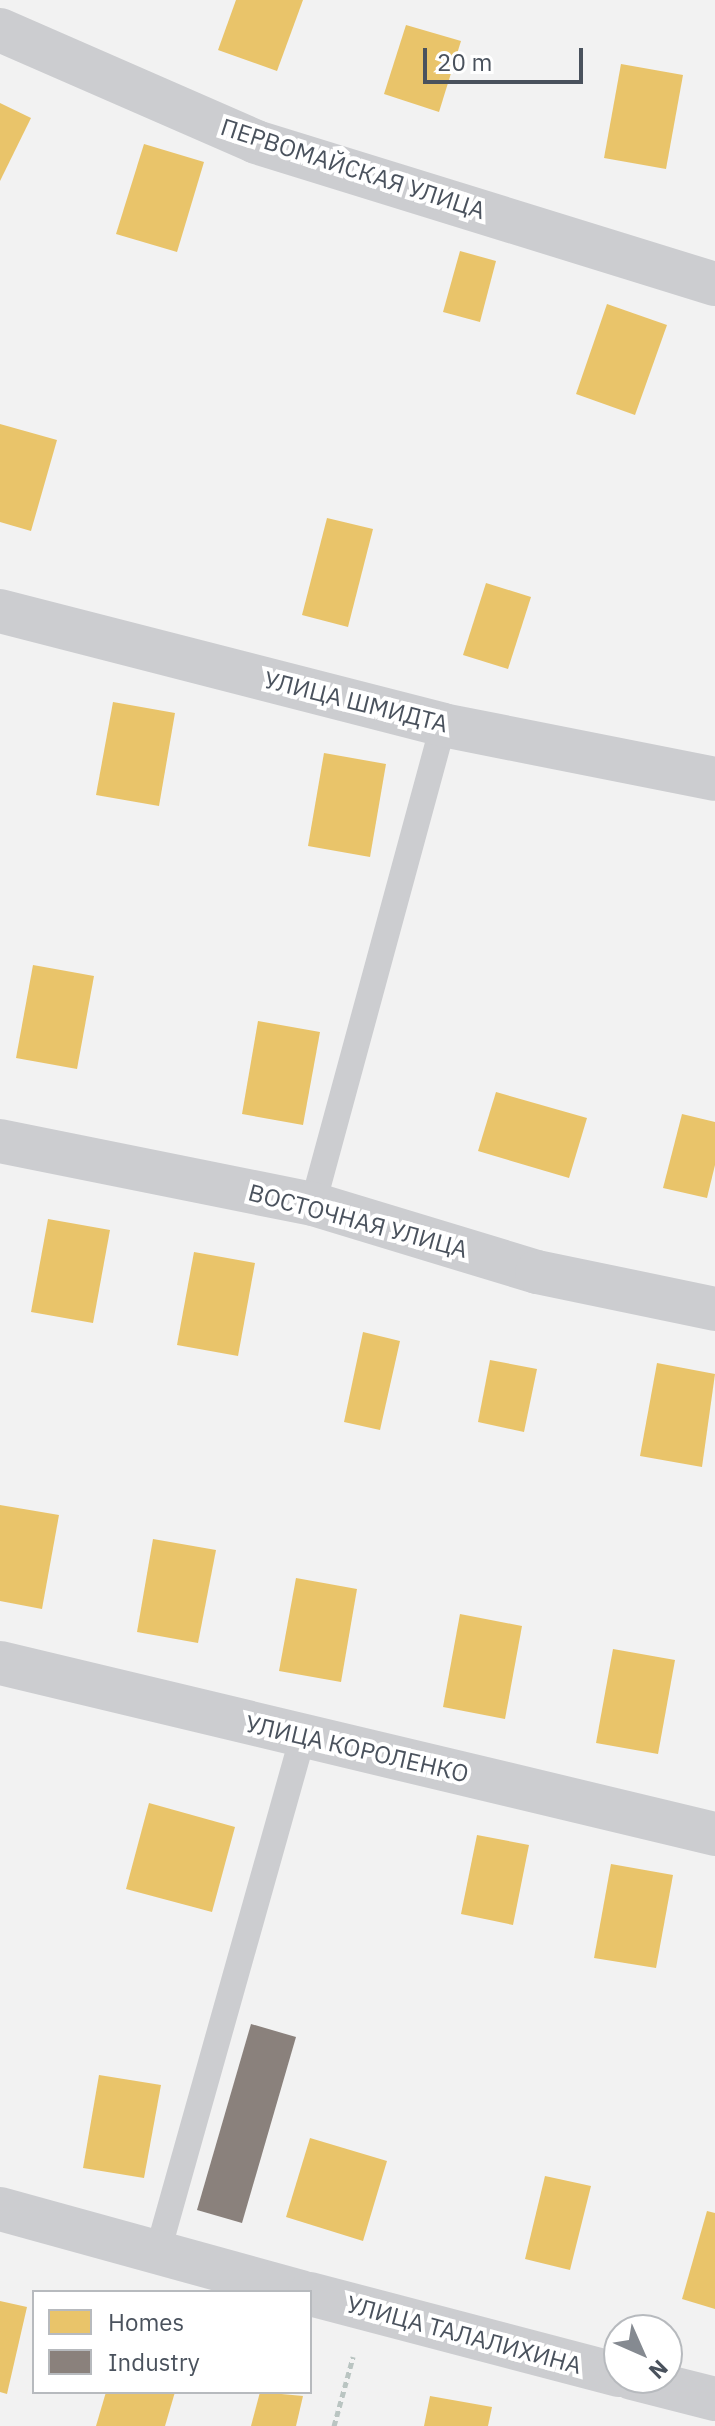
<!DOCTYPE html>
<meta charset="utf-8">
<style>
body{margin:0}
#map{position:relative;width:715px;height:2426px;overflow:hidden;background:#f2f2f2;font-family:"IBM Plex Sans",sans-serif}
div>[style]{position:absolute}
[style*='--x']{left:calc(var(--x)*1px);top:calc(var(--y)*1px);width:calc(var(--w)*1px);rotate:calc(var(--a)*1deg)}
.homes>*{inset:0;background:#e9c46a}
.industry>*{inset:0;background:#8a817c}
.path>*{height:5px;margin-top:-2.5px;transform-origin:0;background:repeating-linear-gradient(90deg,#bac5c2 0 6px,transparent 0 10px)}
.lane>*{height:26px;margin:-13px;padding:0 13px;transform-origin:13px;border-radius:13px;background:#cccdd0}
.street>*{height:44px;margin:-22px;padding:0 22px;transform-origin:22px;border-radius:22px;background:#cccdd0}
span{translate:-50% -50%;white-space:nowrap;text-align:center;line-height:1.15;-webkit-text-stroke:8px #fff;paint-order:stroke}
.street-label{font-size:24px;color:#4a525d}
.legend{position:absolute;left:32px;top:2290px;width:280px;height:104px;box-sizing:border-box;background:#fff;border:2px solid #b7babe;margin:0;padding:10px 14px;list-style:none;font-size:24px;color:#4a525d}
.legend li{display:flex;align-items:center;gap:16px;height:40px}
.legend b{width:40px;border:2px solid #b7babe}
.north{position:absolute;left:603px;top:2314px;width:80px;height:80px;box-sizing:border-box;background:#fff;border:2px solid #b7babe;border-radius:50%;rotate:135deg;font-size:22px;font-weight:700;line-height:32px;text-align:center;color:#4a525d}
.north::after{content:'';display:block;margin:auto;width:28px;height:36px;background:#858a91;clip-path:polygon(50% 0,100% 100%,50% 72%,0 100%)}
.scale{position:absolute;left:423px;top:48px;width:160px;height:36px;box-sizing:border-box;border:4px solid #4a525d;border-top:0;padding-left:10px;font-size:24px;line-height:28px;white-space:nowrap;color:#4a525d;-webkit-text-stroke:6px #fff;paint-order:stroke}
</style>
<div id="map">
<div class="homes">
<div style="clip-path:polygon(236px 0,303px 0,277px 71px,218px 50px)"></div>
<div style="clip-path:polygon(406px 25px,461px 41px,439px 112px,384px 94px)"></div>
<div style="clip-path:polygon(621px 64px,683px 75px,666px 169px,604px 158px)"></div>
<div style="clip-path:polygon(0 103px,31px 118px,0 181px)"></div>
<div style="clip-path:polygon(144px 144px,204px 162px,177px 252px,116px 234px)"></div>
<div style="clip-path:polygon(460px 251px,496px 261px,480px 322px,443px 312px)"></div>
<div style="clip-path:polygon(607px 304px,667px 325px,635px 415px,576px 394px)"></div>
<div style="clip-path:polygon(0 424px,57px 440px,31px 531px,0 522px)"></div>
<div style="clip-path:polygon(327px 518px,373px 529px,348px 627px,302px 615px)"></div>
<div style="clip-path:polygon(486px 583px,531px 597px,508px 669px,463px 655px)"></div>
<div style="clip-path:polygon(113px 702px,175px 713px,159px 806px,96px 795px)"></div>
<div style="clip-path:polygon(324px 753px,386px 764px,370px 857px,308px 846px)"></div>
<div style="clip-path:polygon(33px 965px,94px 976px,77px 1069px,16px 1058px)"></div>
<div style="clip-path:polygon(258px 1021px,320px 1032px,303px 1125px,242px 1114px)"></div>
<div style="clip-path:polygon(496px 1092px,587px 1118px,569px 1178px,478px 1151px)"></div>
<div style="clip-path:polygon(682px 1114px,715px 1122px,715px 1165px,707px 1198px,663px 1188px)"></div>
<div style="clip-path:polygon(48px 1219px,110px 1230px,93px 1323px,31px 1312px)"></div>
<div style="clip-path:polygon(194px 1252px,255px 1263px,238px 1356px,177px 1345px)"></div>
<div style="clip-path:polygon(363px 1332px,400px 1341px,380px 1430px,344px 1422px)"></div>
<div style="clip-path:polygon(490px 1360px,537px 1369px,524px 1432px,478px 1422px)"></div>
<div style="clip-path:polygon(657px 1363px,715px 1374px,702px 1467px,640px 1456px)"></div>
<div style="clip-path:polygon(0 1505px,59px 1515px,42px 1609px,0 1601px)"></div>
<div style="clip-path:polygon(153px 1539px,216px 1550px,198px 1643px,137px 1632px)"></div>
<div style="clip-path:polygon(296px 1578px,357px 1589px,341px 1682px,279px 1671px)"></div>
<div style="clip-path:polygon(460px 1614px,522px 1626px,505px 1719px,443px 1707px)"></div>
<div style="clip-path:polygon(613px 1649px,675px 1660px,658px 1754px,596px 1743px)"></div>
<div style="clip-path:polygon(149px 1803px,235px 1827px,212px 1912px,126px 1889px)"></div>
<div style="clip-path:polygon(477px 1835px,529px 1845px,513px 1925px,461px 1914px)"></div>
<div style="clip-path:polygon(611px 1864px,673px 1875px,656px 1968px,594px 1958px)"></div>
<div style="clip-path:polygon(99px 2075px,161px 2085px,144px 2178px,83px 2168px)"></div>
<div style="clip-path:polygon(310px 2138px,387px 2161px,363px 2241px,286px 2217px)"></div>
<div style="clip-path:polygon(545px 2176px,591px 2186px,570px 2270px,525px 2259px)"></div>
<div style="clip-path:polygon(707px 2211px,715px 2213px,715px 2309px,682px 2299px)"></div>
<div style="clip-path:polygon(0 2301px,27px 2307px,7px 2394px,0 2392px)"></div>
<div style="clip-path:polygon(106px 2392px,175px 2392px,165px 2426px,96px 2426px)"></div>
<div style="clip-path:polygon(260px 2392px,303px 2396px,296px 2426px,251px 2426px)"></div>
<div style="clip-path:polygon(430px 2396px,492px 2407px,488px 2426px,424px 2426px)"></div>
</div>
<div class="industry">
<div style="clip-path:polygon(251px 2024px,296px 2037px,242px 2223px,197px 2210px)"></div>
</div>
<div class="path">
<div style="--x:334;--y:2426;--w:72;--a:-74.6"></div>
</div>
<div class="lane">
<div style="--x:313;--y:1204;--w:496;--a:-74.8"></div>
<div style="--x:158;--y:2251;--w:535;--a:-74.28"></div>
</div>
<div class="street">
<div style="--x:0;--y:30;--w:279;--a:23.6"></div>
<div style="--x:256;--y:142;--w:480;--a:17.2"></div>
<div style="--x:0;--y:611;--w:457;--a:14.4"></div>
<div style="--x:443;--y:725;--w:277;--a:11.2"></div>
<div style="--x:0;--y:1141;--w:319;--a:11.4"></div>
<div style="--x:313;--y:1204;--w:234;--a:16.9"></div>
<div style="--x:537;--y:1272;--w:182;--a:11.7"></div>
<div style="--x:0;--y:1663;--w:735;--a:13.45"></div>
<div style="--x:0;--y:2209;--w:313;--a:15.4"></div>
<div style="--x:310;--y:2294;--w:319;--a:14.7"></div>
<div style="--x:632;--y:2378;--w:86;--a:14.2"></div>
</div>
<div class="street-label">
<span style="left:353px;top:169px;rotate:18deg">ПЕРВОМАЙСКАЯ УЛИЦА</span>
<span style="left:356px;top:702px;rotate:14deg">УЛИЦА ШМИДТА</span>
<span style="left:358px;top:1221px;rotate:15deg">ВОСТОЧНАЯ УЛИЦА</span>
<span style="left:357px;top:1749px;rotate:13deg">УЛИЦА КОРОЛЕНКО</span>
<span style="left:464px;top:2335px;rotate:15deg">УЛИЦА ТАЛАЛИХИНА</span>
</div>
<ul class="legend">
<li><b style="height:22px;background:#e9c46a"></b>Homes</li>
<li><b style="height:22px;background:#8a817c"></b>Industry</li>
</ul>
<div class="north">N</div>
<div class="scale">20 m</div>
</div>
